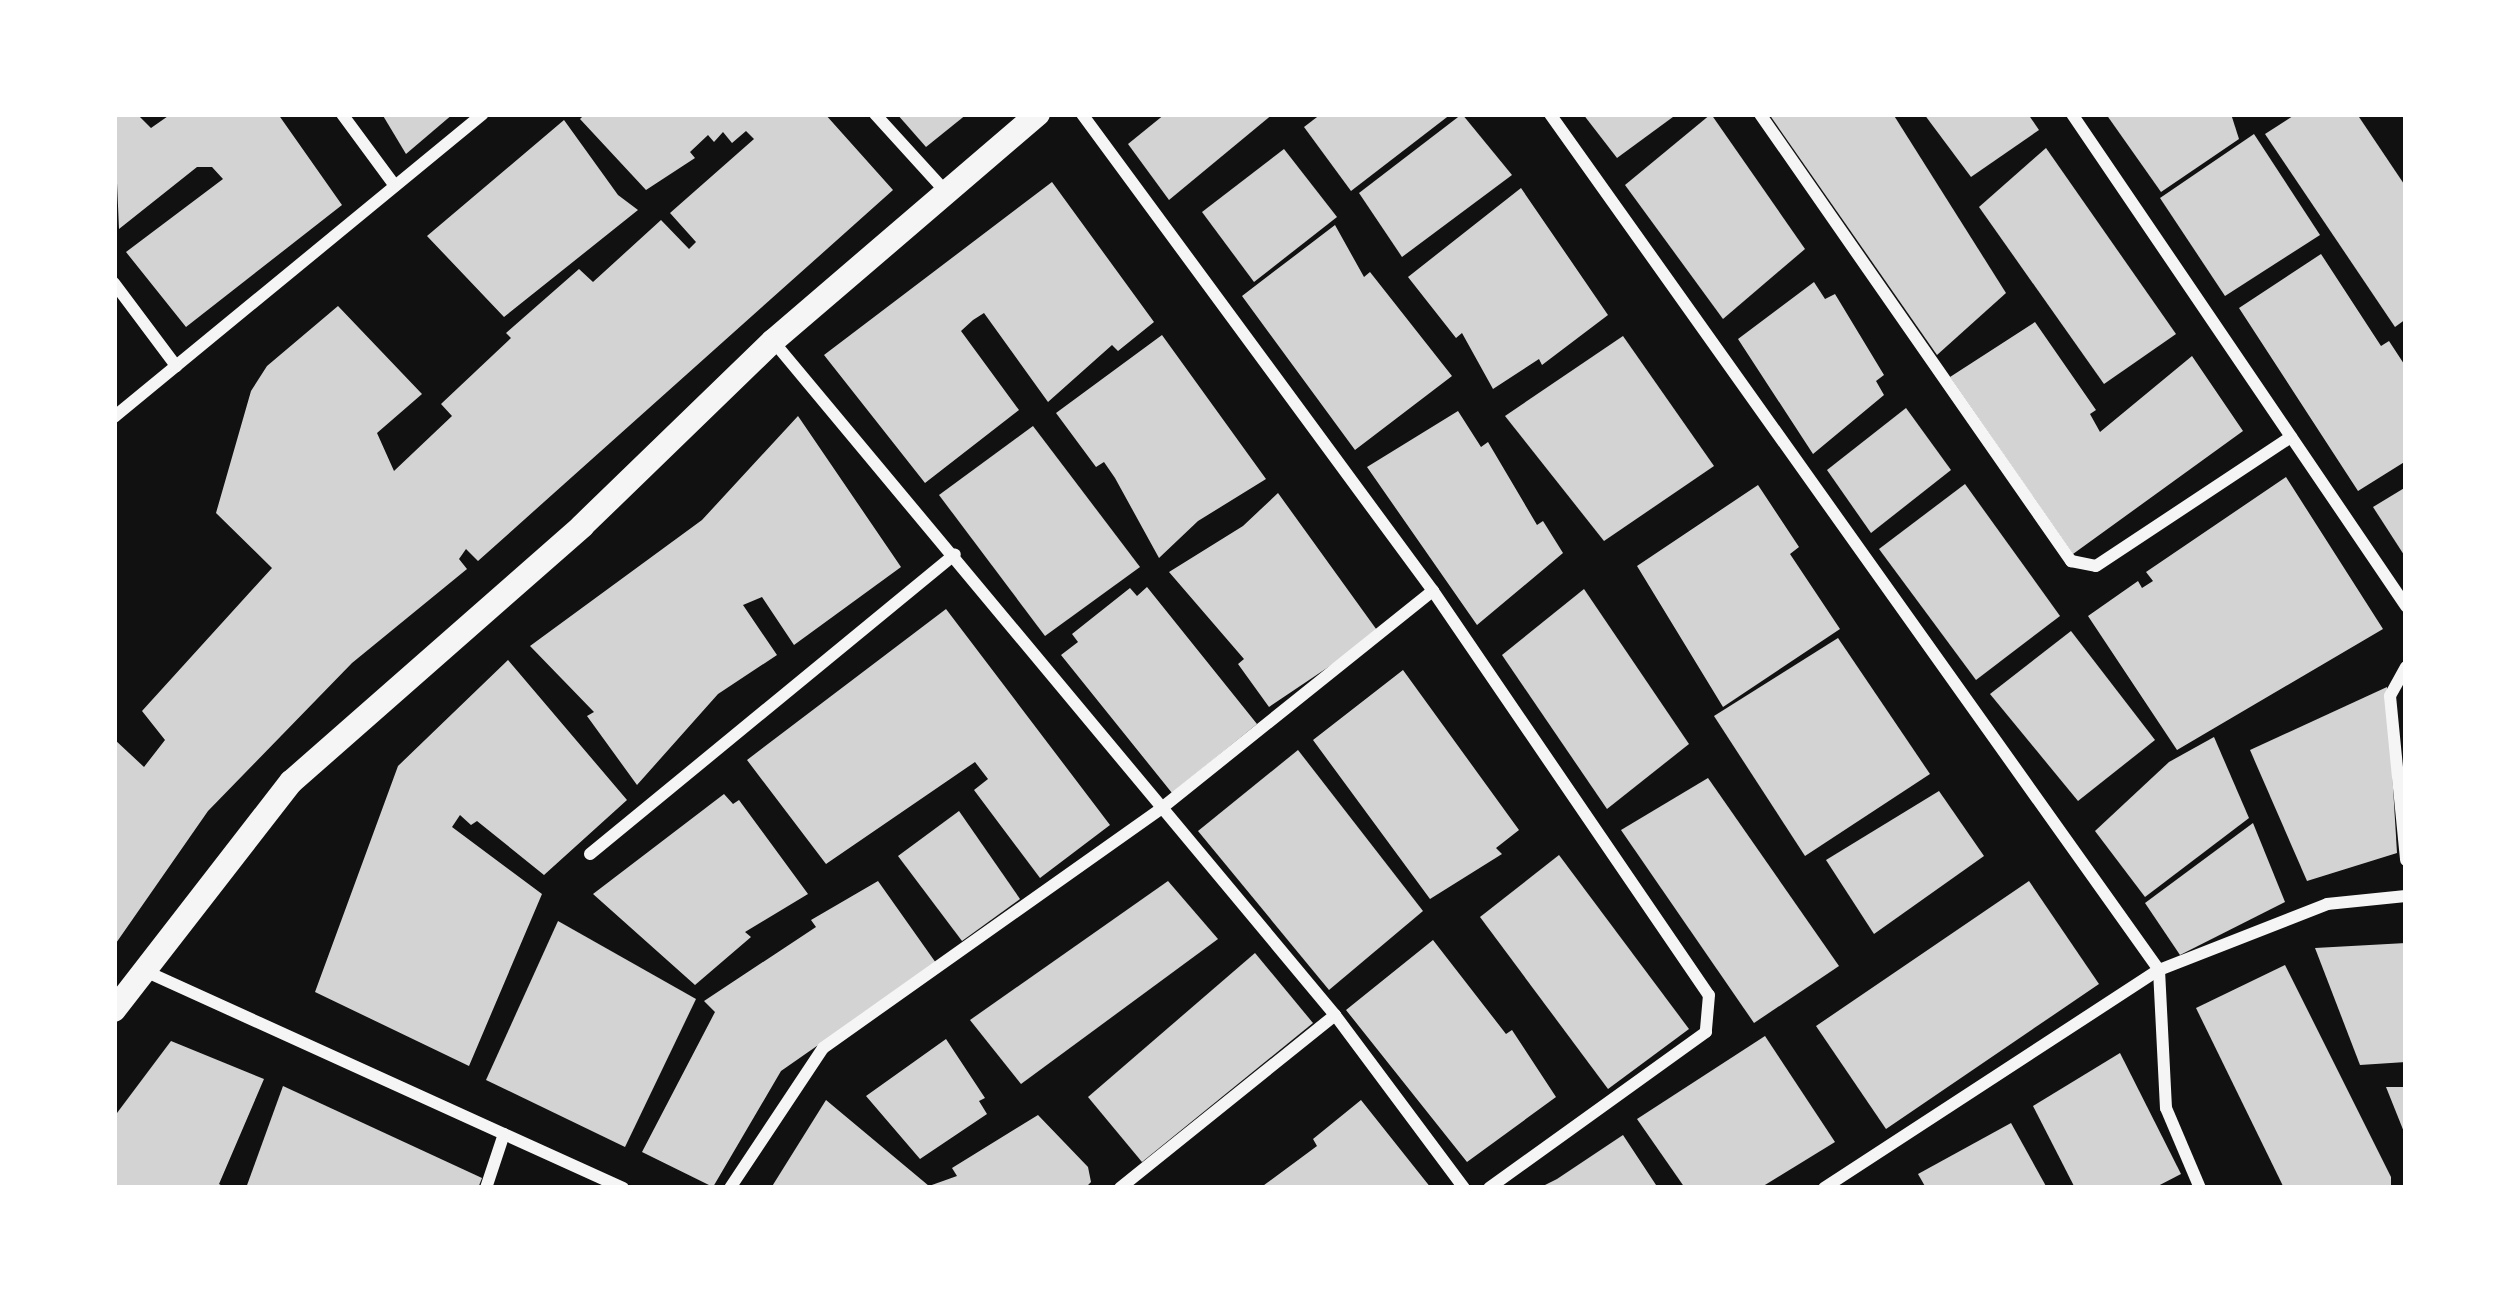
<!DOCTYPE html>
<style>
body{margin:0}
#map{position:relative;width:2520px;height:1302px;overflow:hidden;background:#111;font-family:"IBM Plex Serif",serif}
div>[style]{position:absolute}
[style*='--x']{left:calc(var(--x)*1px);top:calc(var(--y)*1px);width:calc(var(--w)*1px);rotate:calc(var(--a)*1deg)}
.building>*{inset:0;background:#d3d3d3}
.minor>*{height:12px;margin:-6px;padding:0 6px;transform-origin:6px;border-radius:6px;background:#f5f5f5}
.secondary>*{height:24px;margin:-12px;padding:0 12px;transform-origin:12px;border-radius:12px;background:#f5f5f5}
span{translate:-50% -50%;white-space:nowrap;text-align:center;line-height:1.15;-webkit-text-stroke:12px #fff;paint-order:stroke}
.frame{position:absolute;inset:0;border:117px solid #fff;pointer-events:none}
</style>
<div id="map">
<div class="building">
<div style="clip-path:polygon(114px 114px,137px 114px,151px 128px,171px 114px,278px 114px,342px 205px,186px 327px,126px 252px,223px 179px,212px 167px,197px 167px,119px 229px)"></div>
<div style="clip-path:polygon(382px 114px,453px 114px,406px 154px)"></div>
<div style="clip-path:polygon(585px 114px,825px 114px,893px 190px,478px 561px,466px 549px,459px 559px,467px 569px,352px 663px,208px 811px,114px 946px,114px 739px,144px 767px,165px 740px,142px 711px,272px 568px,216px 513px,251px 391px,267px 366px,338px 306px,422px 394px,377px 433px,394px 471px,452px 416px,441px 404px,511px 338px,506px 333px,579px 269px,593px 282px,661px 220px,689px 249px,696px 242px,670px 213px,754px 139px,746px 131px,732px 143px,723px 132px,714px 142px,708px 135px,690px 152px,695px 158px,646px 190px,580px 119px)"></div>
<div style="clip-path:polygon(897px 114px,967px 114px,926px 147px)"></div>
<div style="clip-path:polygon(1165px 114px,1273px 114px,1169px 200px,1128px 144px)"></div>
<div style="clip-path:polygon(1321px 114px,1451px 114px,1351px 191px,1304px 127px)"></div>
<div style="clip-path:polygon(1462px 114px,1512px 175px,1402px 257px,1359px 193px)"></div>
<div style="clip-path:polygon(1583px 114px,1677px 114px,1617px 158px)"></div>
<div style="clip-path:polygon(1711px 114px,1805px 249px,1723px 319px,1625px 185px)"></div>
<div style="clip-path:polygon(1769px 114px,1893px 114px,2006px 293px,1937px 355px)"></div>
<div style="clip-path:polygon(1924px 114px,2028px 114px,2039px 130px,1971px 177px)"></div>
<div style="clip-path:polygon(2106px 114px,2231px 114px,2239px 139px,2161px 192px)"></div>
<div style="clip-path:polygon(2296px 114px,2357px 114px,2406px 187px,2406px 319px,2395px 327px,2265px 134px)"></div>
<div style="clip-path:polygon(564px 120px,618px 195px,638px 210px,504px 317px,427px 236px)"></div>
<div style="clip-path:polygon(2254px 134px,2320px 235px,2225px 296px,2160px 198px)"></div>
<div style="clip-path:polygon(2046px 148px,2176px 334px,2104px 384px,1979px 207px)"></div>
<div style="clip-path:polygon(1284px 149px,1337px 217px,1254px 282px,1202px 212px)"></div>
<div style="clip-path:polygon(1052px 182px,1154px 322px,1118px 351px,1112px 345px,1048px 402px,984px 313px,973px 320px,961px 331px,1019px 410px,925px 483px,824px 355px)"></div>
<div style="clip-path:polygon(1521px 188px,1608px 315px,1542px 365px,1539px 359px,1493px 389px,1462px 333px,1456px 338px,1408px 277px)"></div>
<div style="clip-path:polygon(1335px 225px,1364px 277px,1370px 272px,1452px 376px,1355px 450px,1242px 296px)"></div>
<div style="clip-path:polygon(2321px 254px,2381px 346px,2389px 341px,2406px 367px,2406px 461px,2358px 491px,2239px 308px)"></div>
<div style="clip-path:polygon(1814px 282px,1825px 299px,1835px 294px,1884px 375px,1876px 381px,1884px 395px,1813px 454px,1738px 339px)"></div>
<div style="clip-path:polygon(2035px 322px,2096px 410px,2090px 414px,2100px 432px,2192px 356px,2243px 431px,2073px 554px,1950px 377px)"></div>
<div style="clip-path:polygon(1162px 335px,1266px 479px,1198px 521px,1159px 558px,1115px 478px,1104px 462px,1096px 467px,1056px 413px)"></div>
<div style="clip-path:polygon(1623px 336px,1714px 466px,1604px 541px,1505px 416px)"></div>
<div style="clip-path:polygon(1906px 408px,1951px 470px,1871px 533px,1827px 470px)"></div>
<div style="clip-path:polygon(1458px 411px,1481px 447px,1488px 442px,1537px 525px,1543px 521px,1563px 553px,1477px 625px,1367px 467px)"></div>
<div style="clip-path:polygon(798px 416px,901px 567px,794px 645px,762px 597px,743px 605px,777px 655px,718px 694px,637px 785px,587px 716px,594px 712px,530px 646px,702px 520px)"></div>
<div style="clip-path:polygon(1033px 426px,1140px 567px,1045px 636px,939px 495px)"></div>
<div style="clip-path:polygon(2286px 477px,2383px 629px,2177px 750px,2088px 616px,2138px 581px,2142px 588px,2153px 581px,2146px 572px)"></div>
<div style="clip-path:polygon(1965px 484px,2060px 616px,1976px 680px,1879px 549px)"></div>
<div style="clip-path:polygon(1758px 485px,1799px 547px,1790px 554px,1840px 629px,1723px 707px,1637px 566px)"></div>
<div style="clip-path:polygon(2406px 487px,2406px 558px,2373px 507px)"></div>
<div style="clip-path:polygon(1278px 493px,1379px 633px,1269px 707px,1238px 664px,1244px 659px,1169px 572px,1243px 526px)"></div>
<div style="clip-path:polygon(1147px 587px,1257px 724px,1172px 793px,1061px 655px,1078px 642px,1072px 634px,1130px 588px,1137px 596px)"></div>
<div style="clip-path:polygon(1584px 589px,1689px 744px,1607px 809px,1502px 655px)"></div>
<div style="clip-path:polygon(946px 609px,1110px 825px,1040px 878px,974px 790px,988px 779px,975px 762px,826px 864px,747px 760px)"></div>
<div style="clip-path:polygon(2071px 631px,2155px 740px,2078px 801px,1990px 694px)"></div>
<div style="clip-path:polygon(1838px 638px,1930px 774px,1805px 856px,1714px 716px)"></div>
<div style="clip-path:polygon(508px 660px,627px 800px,544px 875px,477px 821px,471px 825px,460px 815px,452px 827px,542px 894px,469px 1066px,315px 992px,398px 766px)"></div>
<div style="clip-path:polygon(1403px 670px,1519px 830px,1496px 848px,1502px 854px,1430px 899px,1313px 740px)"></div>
<div style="clip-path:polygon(2387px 687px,2397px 853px,2307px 881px,2250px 750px)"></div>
<div style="clip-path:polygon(2214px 737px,2249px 818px,2145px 897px,2095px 831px,2169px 762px)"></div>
<div style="clip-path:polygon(1298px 750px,1423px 911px,1329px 990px,1198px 831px)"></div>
<div style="clip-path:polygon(1708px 778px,1839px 966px,1754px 1023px,1621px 830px)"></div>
<div style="clip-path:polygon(1939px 791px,1984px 856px,1874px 934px,1826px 860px)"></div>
<div style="clip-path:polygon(724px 794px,733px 804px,739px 800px,808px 894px,745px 932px,751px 937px,695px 985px,593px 894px)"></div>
<div style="clip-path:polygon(959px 811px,1020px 899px,962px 941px,898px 856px)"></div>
<div style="clip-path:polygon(2253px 823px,2285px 902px,2180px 955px,2145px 903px)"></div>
<div style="clip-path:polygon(1559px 855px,1689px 1029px,1608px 1089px,1480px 917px)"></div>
<div style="clip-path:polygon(878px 881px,936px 963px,781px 1071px,713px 1187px,642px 1152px,715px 1012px,704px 1001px,816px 927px,811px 920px)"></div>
<div style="clip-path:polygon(1168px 881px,1218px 939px,1021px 1084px,970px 1020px)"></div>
<div style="clip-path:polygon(2029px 881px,2099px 984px,1886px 1129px,1816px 1026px)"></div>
<div style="clip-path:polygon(558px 921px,696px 999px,625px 1147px,486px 1080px)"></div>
<div style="clip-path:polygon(1433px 940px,1506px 1034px,1512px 1030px,1556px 1097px,1467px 1162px,1346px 1010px)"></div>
<div style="clip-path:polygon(2406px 943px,2406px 1062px,2360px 1065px,2315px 948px)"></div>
<div style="clip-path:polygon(1255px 953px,1313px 1023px,1142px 1162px,1088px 1097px)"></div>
<div style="clip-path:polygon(2285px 965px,2391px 1177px,2391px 1188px,2284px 1188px,2196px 1008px)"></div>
<div style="clip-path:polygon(1765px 1036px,1835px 1142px,1760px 1188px,1685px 1188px,1637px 1119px)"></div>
<div style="clip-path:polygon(946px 1039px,985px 1098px,979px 1101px,987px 1114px,920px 1159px,866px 1096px)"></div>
<div style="clip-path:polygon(171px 1041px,264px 1079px,219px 1184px,226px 1188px,114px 1188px,114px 1117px)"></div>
<div style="clip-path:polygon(2120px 1053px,2181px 1174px,2154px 1188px,2075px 1188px,2033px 1106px)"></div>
<div style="clip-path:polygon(283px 1086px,482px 1178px,478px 1188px,246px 1188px)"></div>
<div style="clip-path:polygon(2386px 1087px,2406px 1087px,2406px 1137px)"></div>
<div style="clip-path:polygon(826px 1100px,929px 1186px,957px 1176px,952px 1168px,1038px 1115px,1088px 1167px,1091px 1182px,1085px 1188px,771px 1188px)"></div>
<div style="clip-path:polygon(1361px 1100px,1431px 1188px,1260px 1188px,1317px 1146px,1313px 1139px)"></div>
<div style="clip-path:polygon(2011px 1123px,2047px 1188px,1926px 1188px,1918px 1174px)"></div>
<div style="clip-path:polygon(1623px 1135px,1658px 1188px,1539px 1188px,1557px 1179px)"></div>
</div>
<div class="minor">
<div style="--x:342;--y:114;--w:89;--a:53.6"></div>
<div style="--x:875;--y:114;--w:105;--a:47.7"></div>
<div style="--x:1082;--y:114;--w:592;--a:53.65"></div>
<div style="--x:1433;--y:591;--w:489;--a:55.7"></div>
<div style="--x:1709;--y:995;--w:37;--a:95"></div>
<div style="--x:1706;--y:1032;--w:267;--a:144.3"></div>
<div style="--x:1550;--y:114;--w:1051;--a:54.57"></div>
<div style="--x:2159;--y:970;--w:138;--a:87.1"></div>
<div style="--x:2166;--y:1108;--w:87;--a:67"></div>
<div style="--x:1760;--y:114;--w:545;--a:55.17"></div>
<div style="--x:2071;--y:561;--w:25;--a:11"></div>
<div style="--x:2096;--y:566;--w:234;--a:-33.5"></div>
<div style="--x:2072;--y:114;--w:595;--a:55.83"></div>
<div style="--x:114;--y:283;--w:104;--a:53.2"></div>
<div style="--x:773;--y:341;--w:878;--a:50.18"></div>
<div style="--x:1335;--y:1015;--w:216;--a:53.3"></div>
<div style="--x:114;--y:417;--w:477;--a:-39.4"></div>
<div style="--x:2406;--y:667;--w:33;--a:119"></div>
<div style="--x:2390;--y:696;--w:165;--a:84.4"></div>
<div style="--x:590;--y:854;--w:472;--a:-39.4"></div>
<div style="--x:145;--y:971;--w:525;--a:24.42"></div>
<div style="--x:486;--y:1188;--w:57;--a:-71.6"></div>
<div style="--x:730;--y:1188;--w:168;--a:-56.4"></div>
<div style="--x:823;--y:1048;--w:417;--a:-35.3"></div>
<div style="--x:1163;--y:807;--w:346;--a:-38.7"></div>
<div style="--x:1120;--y:1188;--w:276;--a:-38.8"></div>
<div style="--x:1824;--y:1188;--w:400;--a:-33.1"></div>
<div style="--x:2159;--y:970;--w:180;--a:-21.4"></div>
<div style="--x:2327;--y:904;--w:79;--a:-5.8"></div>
</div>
<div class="secondary">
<div style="--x:114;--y:1010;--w:289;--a:-52.2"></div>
<div style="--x:291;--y:782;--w:388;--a:-41.3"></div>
<div style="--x:582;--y:526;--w:266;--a:-44.1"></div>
<div style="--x:773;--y:341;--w:349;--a:-40.6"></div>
</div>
<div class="frame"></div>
</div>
